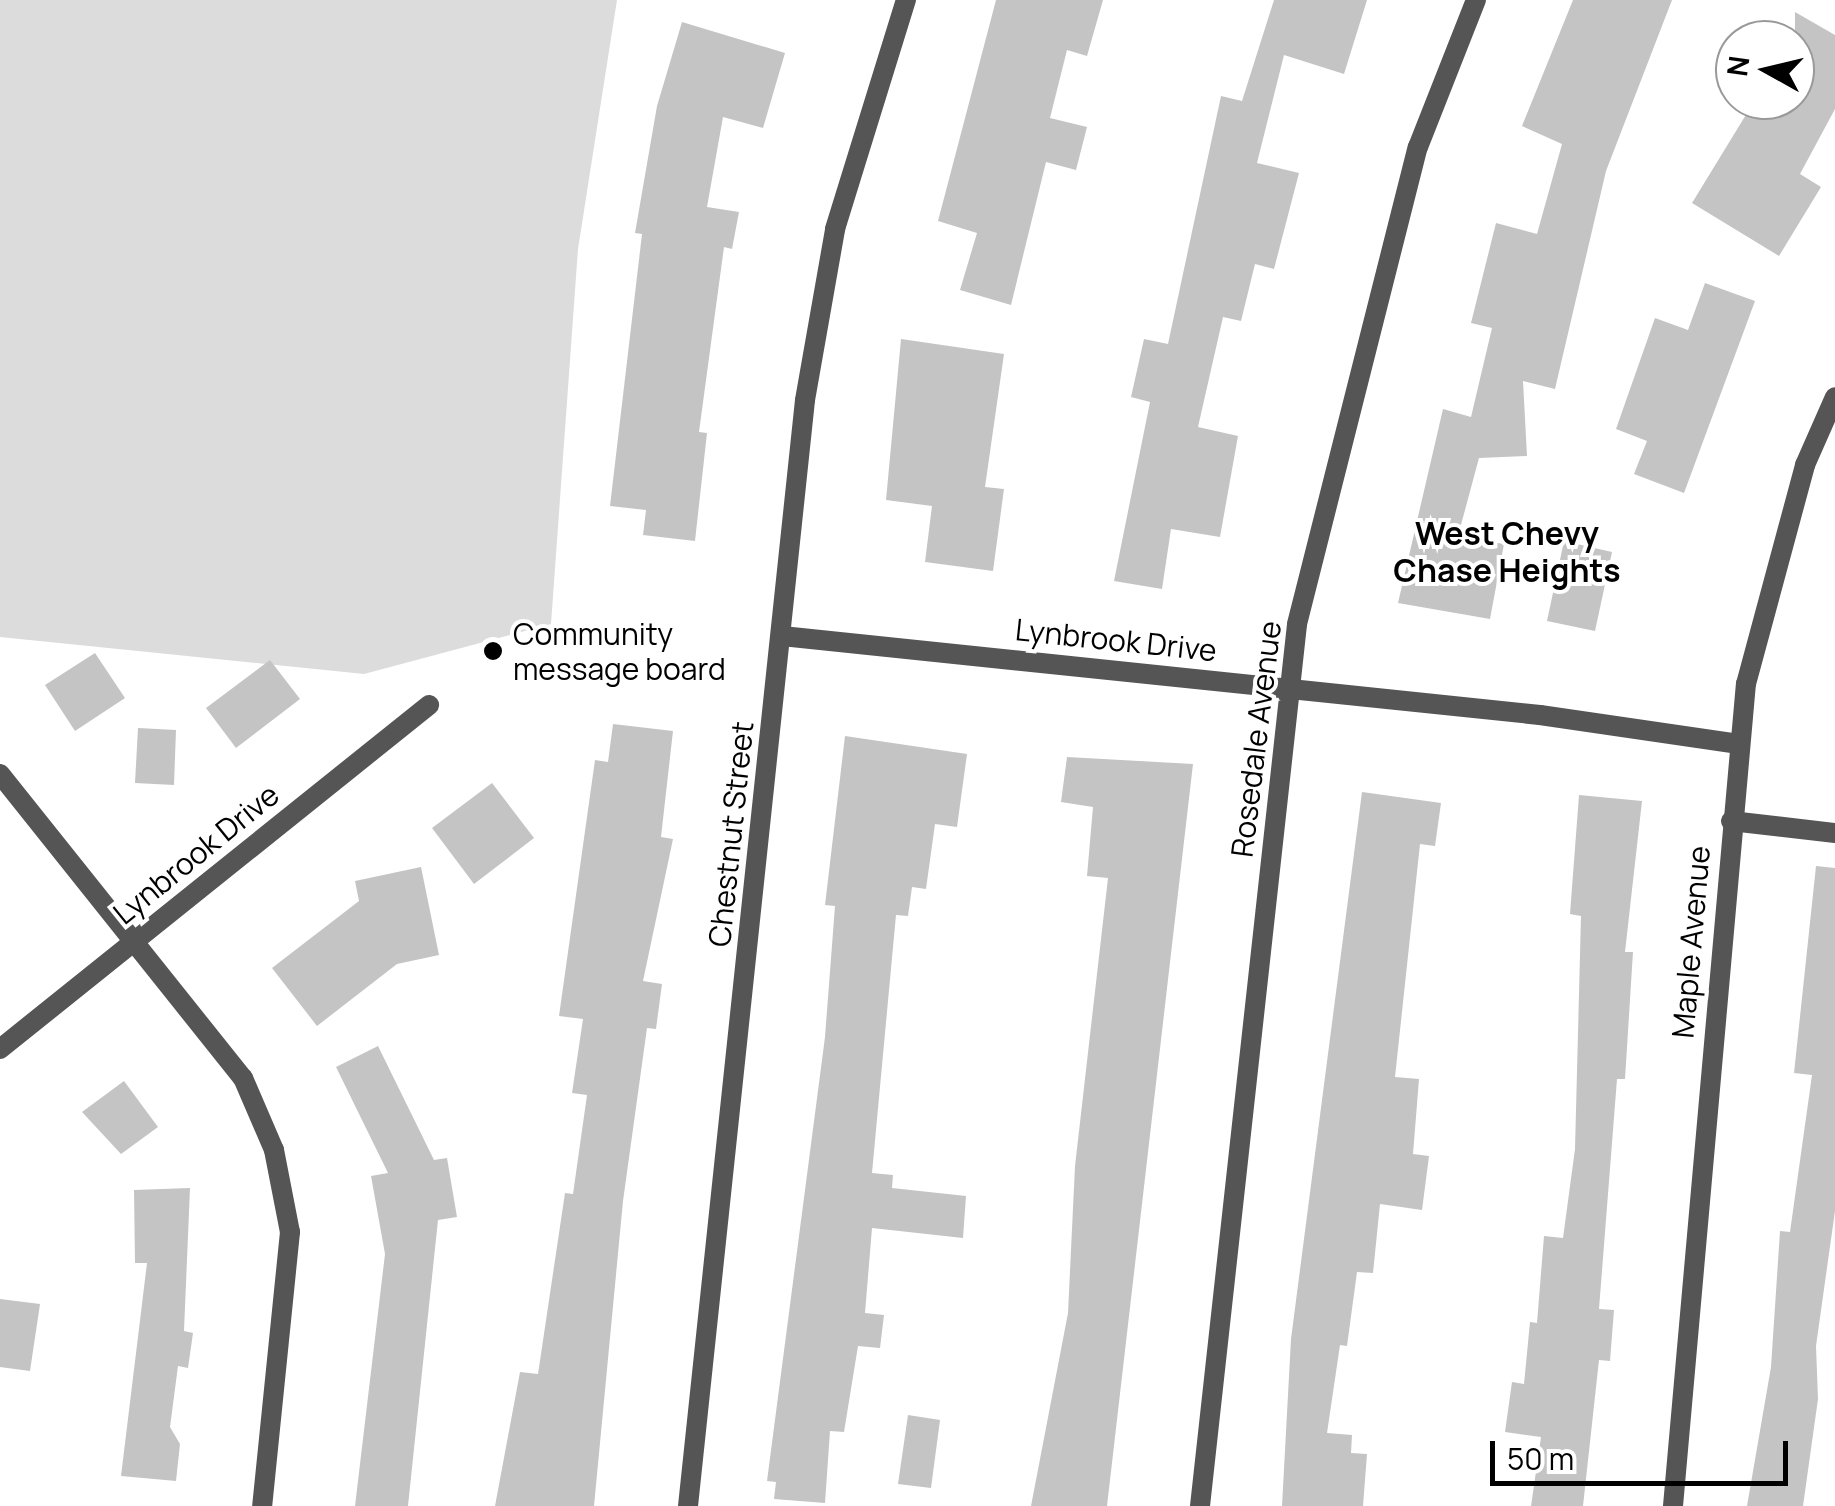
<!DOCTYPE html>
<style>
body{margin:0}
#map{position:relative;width:1835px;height:1506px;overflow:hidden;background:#fff;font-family:Manrope,sans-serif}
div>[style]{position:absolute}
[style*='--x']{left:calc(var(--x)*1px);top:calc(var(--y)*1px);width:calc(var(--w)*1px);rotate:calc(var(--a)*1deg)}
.green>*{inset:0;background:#dcdcdc}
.building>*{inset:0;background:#c4c4c4}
.minor>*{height:20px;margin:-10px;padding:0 10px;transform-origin:10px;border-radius:10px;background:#555}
.dots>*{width:28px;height:28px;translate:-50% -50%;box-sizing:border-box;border:5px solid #fff;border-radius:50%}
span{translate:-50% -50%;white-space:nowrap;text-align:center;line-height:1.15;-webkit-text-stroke:8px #fff;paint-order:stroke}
.poi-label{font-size:30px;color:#000}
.left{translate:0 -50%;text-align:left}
.street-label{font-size:30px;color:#000}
.neighbourhood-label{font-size:32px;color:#000;font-weight:700}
.north{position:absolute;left:1715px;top:20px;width:100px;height:100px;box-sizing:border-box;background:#fff;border:2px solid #999;border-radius:50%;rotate:278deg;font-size:28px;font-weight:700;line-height:40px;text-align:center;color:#000}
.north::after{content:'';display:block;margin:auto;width:35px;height:45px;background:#000;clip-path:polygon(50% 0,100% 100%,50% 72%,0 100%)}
.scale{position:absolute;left:1490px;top:1441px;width:298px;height:45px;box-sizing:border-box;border:5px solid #000;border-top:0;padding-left:12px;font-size:30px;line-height:35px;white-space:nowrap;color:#000;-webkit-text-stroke:8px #fff;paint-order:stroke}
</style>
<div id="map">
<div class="green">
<div style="clip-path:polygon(0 0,617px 0,578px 249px,551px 624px,364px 674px,0 637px)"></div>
</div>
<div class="building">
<div style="clip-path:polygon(996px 0,1103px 0,1087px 56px,1067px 50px,1050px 118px,1087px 127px,1076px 170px,1046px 162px,1011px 305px,960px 290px,977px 233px,938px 221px)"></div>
<div style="clip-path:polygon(1274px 0,1367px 0,1344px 74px,1284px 55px,1257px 163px,1299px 173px,1274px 269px,1255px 264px,1241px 321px,1223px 317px,1198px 427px,1238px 436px,1220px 537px,1171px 529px,1162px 589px,1114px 581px,1150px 402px,1131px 397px,1144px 339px,1168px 344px,1221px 96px,1242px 101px)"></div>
<div style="clip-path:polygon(1573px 0,1672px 0,1606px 171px,1555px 389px,1523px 381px,1527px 456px,1479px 458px,1458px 536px,1504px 544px,1490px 619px,1398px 603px,1443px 409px,1471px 417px,1492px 328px,1471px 323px,1496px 223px,1537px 234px,1562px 144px,1522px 126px)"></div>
<div style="clip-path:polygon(1795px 12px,1835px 35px,1835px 109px,1800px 174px,1821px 187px,1779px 256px,1692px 203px,1755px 100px,1795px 100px)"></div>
<div style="clip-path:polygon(682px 22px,785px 53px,763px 128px,723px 117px,707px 207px,739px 212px,732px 249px,724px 247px,699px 432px,707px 433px,695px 541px,643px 535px,646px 510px,610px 506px,642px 234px,635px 233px,657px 106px)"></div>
<div style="clip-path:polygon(1705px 283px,1755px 301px,1684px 493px,1634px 474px,1647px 441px,1616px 429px,1655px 318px,1688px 330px)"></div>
<div style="clip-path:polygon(901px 339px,1004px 354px,985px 487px,1004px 489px,993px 571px,925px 562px,932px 506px,886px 500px)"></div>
<div style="clip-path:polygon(1564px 541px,1612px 552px,1595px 631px,1547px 621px)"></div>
<div style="clip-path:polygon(95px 653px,125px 698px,75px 731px,45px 685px)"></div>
<div style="clip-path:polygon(270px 660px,300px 699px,236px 748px,206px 708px)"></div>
<div style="clip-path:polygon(613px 724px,673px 731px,661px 837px,673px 839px,643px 981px,662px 984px,656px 1029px,647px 1028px,623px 1201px,594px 1506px,495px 1506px,520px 1372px,538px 1374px,565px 1193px,573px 1194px,587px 1095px,572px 1093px,583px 1019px,559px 1016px,595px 760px,608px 762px)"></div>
<div style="clip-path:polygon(138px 728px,176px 730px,174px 785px,135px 783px)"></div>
<div style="clip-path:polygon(845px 736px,967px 754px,957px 827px,935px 824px,926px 889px,912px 887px,908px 916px,896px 915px,872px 1173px,893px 1175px,892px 1188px,966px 1196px,963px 1238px,872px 1228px,865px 1313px,884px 1315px,880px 1348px,858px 1346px,844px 1432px,830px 1431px,825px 1503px,774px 1499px,776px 1482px,767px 1481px,825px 1037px,835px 906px,825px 905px)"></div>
<div style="clip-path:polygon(1067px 757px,1193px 764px,1107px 1506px,1031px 1506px,1068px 1313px,1075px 1166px,1108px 878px,1087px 876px,1093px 807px,1061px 802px)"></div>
<div style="clip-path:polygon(492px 783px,534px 838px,474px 884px,432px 828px)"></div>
<div style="clip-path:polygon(1362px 792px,1441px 803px,1435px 846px,1420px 844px,1395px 1077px,1419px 1079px,1413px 1154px,1429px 1156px,1422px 1210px,1380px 1204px,1373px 1273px,1357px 1272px,1347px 1346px,1340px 1345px,1327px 1433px,1352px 1435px,1351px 1453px,1367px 1454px,1363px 1506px,1282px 1506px,1291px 1339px)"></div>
<div style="clip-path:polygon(1579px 795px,1642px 801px,1625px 952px,1633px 952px,1625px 1079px,1617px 1079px,1599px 1309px,1614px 1310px,1610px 1361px,1599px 1360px,1583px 1506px,1531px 1506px,1541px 1437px,1505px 1432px,1512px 1382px,1524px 1384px,1530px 1322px,1537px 1323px,1544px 1236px,1563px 1238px,1575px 1149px,1581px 916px,1570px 914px)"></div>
<div style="clip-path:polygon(1816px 866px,1835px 868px,1835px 1211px,1816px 1346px,1818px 1399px,1803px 1506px,1747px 1506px,1771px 1367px,1780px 1231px,1790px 1232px,1812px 1075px,1794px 1073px)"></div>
<div style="clip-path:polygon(421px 867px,439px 955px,397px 964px,317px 1026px,272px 968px,359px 901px,355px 881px)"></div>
<div style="clip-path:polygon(378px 1046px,434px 1160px,447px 1158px,457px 1217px,438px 1220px,408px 1506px,355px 1506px,385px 1254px,371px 1176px,388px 1173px,336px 1067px)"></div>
<div style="clip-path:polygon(124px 1081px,158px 1127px,121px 1154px,82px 1112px)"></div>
<div style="clip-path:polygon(190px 1188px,184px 1331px,193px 1333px,188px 1368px,178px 1366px,170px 1427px,180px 1444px,176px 1481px,121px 1476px,147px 1263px,135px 1263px,134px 1190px)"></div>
<div style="clip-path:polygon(0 1299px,40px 1304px,30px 1371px,0 1367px)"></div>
<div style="clip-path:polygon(908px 1415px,940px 1420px,931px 1488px,898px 1484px)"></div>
</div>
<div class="minor">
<div style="--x:782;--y:636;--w:762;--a:5.95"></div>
<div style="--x:1540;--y:715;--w:201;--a:8.3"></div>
<div style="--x:0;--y:774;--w:389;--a:51.4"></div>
<div style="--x:243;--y:1078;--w:78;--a:66.7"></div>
<div style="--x:274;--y:1150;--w:84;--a:79"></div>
<div style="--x:290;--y:1232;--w:275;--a:95.8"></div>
<div style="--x:1731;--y:821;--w:105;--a:6.6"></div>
<div style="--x:0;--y:1049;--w:550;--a:-38.72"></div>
<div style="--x:688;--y:1506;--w:1112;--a:-83.96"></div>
<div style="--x:805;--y:400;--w:174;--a:-80"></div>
<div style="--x:835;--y:229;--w:240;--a:-72.8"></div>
<div style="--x:1200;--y:1506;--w:887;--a:-83.72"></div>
<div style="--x:1297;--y:624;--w:492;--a:-75.8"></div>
<div style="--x:1418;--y:147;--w:158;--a:-68.5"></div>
<div style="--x:1673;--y:1506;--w:825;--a:-84.93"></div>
<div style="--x:1746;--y:684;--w:227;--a:-74.9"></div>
<div style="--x:1805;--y:465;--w:74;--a:-66.2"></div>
</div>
<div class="dots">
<div style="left:493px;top:651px;background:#000"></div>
</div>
<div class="poi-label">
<span class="left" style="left:513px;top:651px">Community<br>message board</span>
</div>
<div class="street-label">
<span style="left:1116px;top:640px;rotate:6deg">Lynbrook Drive</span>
<span style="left:1256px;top:739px;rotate:-83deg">Rosedale Avenue</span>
<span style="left:731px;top:834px;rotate:-84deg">Chestnut Street</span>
<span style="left:196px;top:854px;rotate:-39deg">Lynbrook Drive</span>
<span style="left:1691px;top:942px;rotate:-85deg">Maple Avenue</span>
</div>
<div class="neighbourhood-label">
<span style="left:1507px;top:552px">West Chevy<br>Chase Heights</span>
</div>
<div class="north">N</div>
<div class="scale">50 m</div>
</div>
